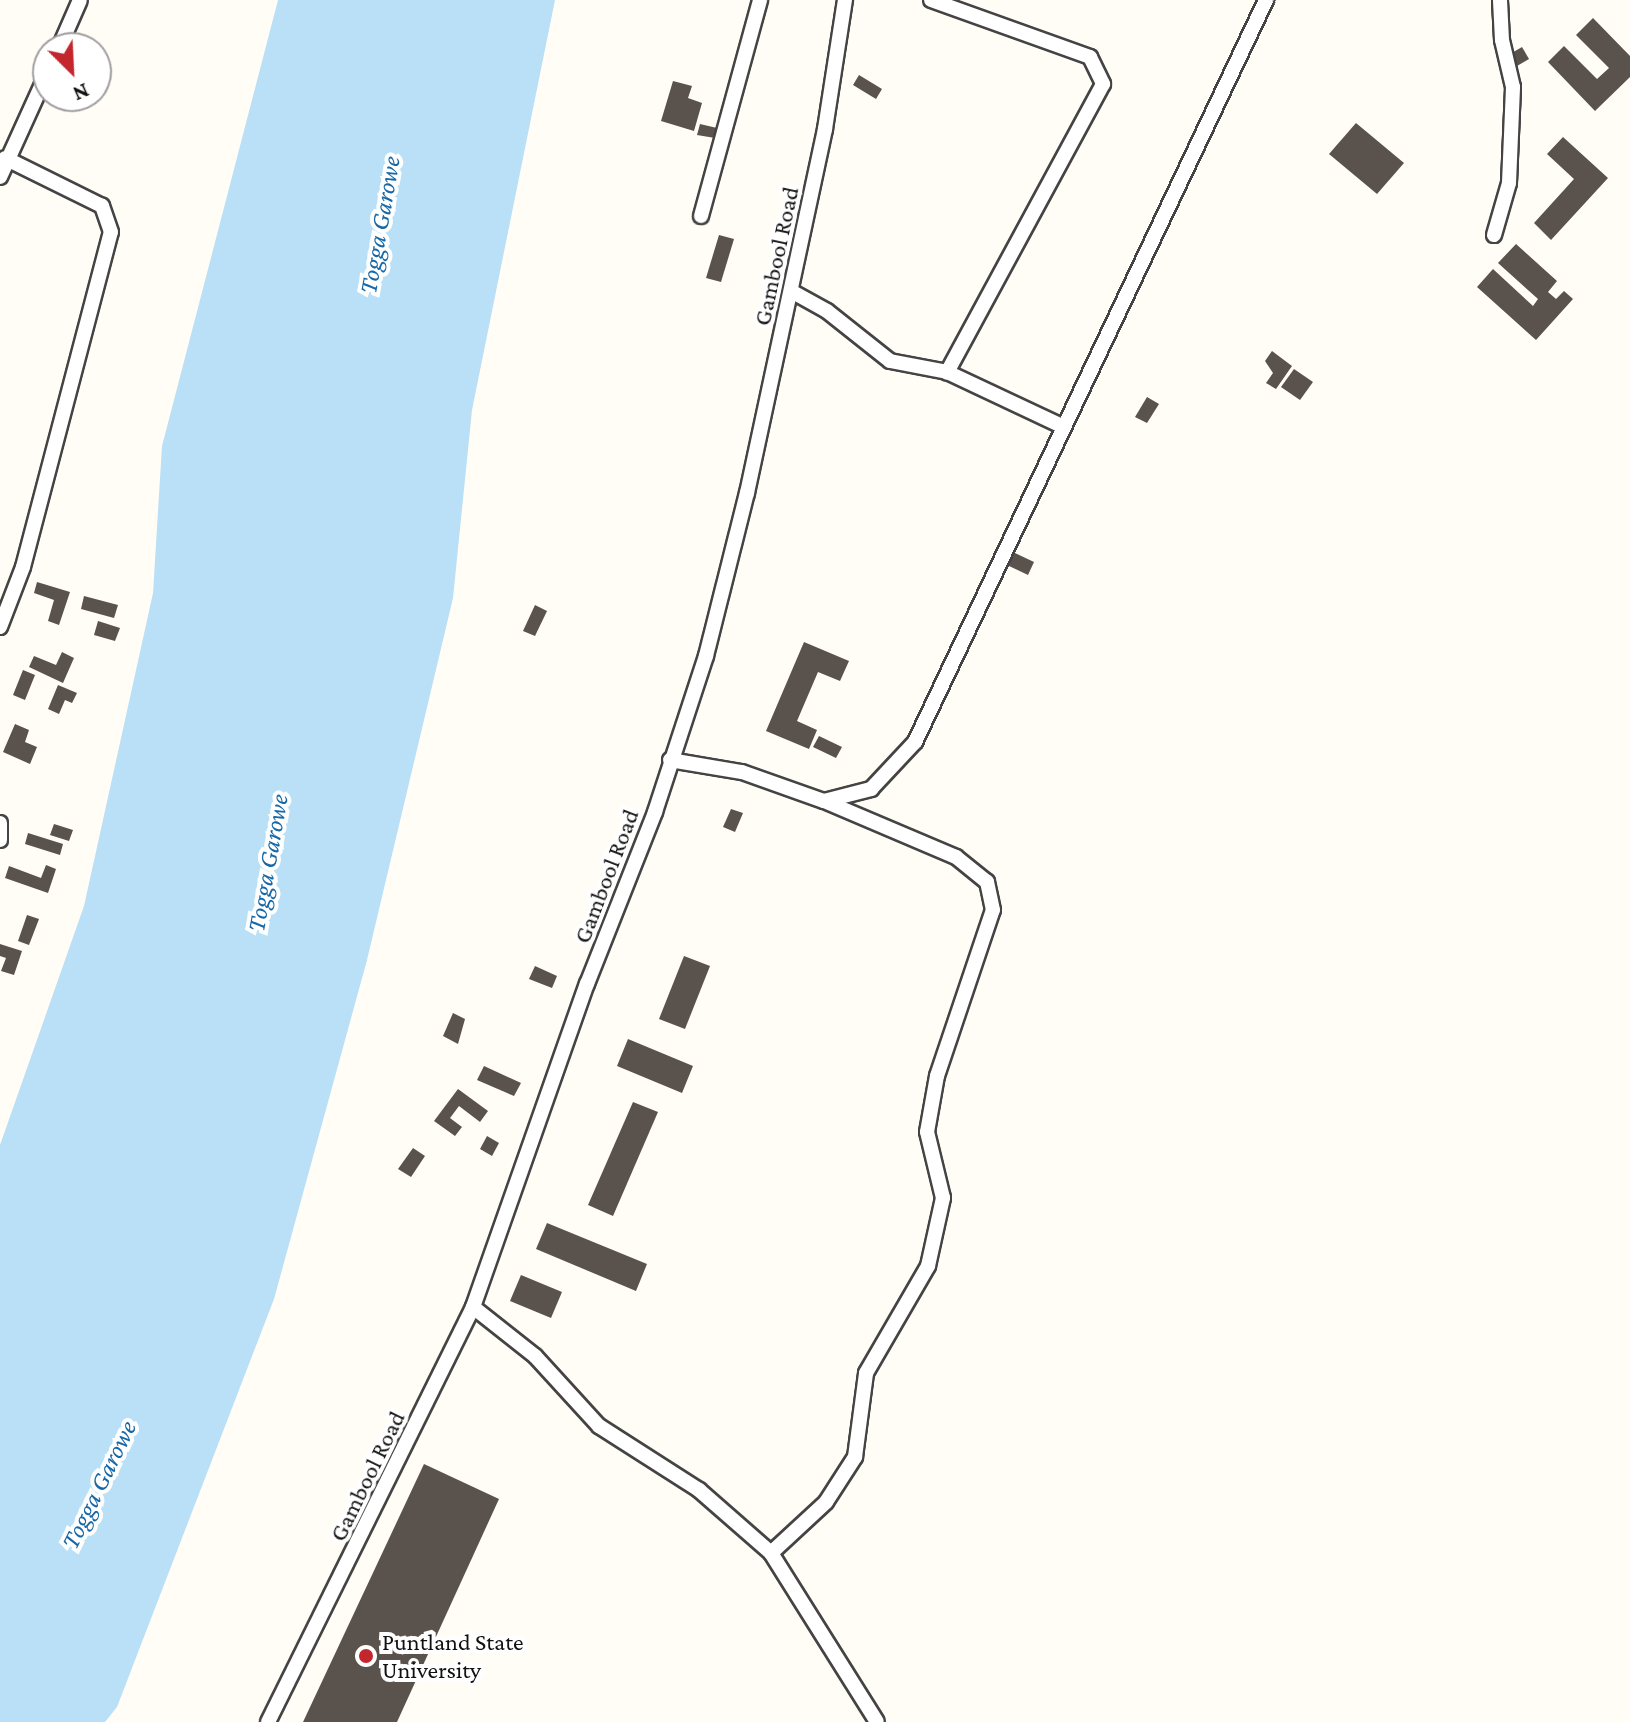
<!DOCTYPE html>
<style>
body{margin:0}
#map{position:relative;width:1630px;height:1722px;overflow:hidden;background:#fffdf5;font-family:"Crimson Pro",serif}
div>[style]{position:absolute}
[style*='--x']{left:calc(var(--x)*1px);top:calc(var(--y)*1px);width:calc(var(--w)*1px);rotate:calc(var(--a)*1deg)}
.water>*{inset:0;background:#b9e0f7}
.building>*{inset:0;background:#5a524d}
.roads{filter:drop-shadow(2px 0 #444) drop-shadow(-2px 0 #444) drop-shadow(0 2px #444) drop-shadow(0 -2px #444)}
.street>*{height:14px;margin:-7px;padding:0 7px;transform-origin:7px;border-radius:7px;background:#fff}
.dots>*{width:22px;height:22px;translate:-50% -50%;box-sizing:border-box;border:4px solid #fff;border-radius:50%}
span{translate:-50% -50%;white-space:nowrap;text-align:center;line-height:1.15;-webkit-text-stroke:8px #fff;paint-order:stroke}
.street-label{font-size:24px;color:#111}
.poi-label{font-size:24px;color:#111}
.left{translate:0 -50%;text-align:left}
.water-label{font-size:26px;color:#1768a6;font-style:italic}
.north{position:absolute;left:32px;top:32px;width:80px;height:80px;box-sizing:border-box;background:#fff;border:2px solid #a0a0a0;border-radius:50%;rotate:156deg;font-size:22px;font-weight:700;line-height:32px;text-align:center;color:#111}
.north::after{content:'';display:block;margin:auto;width:28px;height:36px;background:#c4262e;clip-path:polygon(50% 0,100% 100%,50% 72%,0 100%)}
</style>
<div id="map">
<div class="water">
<div style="clip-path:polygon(278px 0,555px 0,472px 410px,453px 598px,367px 960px,274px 1299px,117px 1707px,105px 1722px,0 1722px,0 1145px,84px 906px,153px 593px,162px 446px)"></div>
</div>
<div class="building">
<div style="clip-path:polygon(1593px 18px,1630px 56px,1630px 77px,1595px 111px,1548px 62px,1564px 46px,1597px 79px,1609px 68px,1576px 35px)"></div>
<div style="clip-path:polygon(1522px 47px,1529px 59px,1517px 66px,1510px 54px)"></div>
<div style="clip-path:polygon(859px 75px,882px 89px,876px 99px,853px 85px)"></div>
<div style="clip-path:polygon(673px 81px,692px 86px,688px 98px,702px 103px,694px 131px,661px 121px)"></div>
<div style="clip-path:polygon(1356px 123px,1404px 163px,1377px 194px,1329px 154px)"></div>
<div style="clip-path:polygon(700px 124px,717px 128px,715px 138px,697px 135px)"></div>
<div style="clip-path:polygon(1563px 137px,1608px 178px,1551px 240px,1534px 223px,1574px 179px,1547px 154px)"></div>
<div style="clip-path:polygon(719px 235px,734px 239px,721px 282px,706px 278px)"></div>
<div style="clip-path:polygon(1516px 244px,1557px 281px,1548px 292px,1556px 299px,1564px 291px,1573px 299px,1536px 340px,1477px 287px,1493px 269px,1533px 306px,1538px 299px,1498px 263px)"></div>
<div style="clip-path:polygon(1272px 351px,1292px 366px,1276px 389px,1266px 383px,1273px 373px,1265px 361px)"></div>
<div style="clip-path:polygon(1294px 369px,1313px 382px,1300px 400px,1281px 387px)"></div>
<div style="clip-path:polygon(1147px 397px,1159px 404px,1147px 423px,1135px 417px)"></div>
<div style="clip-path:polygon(1013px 552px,1034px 562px,1028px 575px,1007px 565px)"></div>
<div style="clip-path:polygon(37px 582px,70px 592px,59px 625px,48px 621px,54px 600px,34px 593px)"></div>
<div style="clip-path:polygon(84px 596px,118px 605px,114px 618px,81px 609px)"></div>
<div style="clip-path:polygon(535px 605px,547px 611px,535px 636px,523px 631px)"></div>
<div style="clip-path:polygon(98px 621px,120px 628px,115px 641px,94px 635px)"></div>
<div style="clip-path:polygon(804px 642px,849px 661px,840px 681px,818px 672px,797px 721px,817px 730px,809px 749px,766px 731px)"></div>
<div style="clip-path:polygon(62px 652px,74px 658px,63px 683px,29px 667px,34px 656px,56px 665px)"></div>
<div style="clip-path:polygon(23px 670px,35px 675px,25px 700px,13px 695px)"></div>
<div style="clip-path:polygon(58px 685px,77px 693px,72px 703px,65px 700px,59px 714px,48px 709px)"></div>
<div style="clip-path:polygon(15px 724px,29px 730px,25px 742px,37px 747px,30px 764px,3px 752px)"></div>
<div style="clip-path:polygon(819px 736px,842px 747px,836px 758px,813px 747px)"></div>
<div style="clip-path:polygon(731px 809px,743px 813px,735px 832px,723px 827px)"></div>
<div style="clip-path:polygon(54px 824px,73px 830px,69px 841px,50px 835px)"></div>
<div style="clip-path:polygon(28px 833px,63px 844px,60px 855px,25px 844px)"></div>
<div style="clip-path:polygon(46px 865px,56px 869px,48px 893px,5px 878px,9px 866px,41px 878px)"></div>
<div style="clip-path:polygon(27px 915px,39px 919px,29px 945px,18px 941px)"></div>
<div style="clip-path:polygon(0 944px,22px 951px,14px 975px,1px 971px,6px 958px,0 956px)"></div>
<div style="clip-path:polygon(684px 956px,710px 966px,685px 1029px,659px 1019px)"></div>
<div style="clip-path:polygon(535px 966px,557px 976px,552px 988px,529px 979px)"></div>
<div style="clip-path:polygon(453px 1013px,465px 1019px,458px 1044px,443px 1036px)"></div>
<div style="clip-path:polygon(628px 1039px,693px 1066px,682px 1093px,617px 1066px)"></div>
<div style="clip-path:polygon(484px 1066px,521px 1083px,514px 1096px,477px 1080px)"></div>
<div style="clip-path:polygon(458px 1089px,488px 1111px,480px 1122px,459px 1106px,450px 1118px,462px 1127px,455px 1136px,434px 1121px)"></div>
<div style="clip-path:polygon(633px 1102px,658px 1112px,613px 1216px,588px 1205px)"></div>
<div style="clip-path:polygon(487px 1136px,499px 1143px,492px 1156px,480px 1149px)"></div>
<div style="clip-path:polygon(413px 1148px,425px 1156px,411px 1177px,398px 1169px)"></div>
<div style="clip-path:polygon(547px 1223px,647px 1264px,636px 1291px,536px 1249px)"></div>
<div style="clip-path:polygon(521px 1275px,562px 1292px,551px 1318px,510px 1301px)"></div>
<div style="clip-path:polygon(424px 1464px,499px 1499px,397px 1722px,303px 1722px)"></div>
</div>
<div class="roads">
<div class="street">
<div style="--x:931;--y:0;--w:169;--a:19.7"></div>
<div style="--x:1090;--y:57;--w:30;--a:64"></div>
<div style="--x:1103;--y:84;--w:328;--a:118.4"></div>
<div style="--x:59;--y:48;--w:52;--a:-66.4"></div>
<div style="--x:0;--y:177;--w:116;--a:-65.6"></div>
<div style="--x:701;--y:216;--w:224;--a:-74.7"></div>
<div style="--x:1494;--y:235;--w:54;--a:-73.9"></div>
<div style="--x:1509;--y:183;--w:96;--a:-87.6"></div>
<div style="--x:1513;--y:87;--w:48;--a:-103.2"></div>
<div style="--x:1502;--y:40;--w:40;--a:-92.9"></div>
<div style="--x:791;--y:291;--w:41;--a:29.1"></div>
<div style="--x:827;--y:311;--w:80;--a:38.4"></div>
<div style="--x:890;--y:361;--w:58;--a:10.9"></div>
<div style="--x:947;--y:372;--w:129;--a:25.2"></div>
<div style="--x:0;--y:627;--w:64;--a:-69"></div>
<div style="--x:23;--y:567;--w:346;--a:-75.3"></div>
<div style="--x:111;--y:232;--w:28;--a:-109"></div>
<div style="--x:102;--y:206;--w:108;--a:-153.7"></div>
<div style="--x:670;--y:760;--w:73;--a:9.5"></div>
<div style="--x:742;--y:772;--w:87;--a:19.5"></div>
<div style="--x:824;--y:801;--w:49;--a:-14.3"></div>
<div style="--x:871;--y:789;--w:64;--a:-46.9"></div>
<div style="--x:915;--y:742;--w:821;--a:-64.68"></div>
<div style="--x:0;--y:823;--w:17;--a:90"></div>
<div style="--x:473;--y:1307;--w:79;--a:38.3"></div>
<div style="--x:535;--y:1356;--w:95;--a:47.6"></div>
<div style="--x:599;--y:1426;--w:119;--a:32.6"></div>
<div style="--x:699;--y:1490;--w:96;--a:41.2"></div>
<div style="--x:771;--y:1553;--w:199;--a:57.9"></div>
<div style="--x:771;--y:1553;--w:75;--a:-42.8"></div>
<div style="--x:826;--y:1502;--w:54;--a:-57.2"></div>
<div style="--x:855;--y:1457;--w:85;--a:-82.5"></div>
<div style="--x:866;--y:1373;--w:124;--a:-59.9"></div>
<div style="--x:928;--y:1266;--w:70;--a:-77.6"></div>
<div style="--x:943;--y:1198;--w:68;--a:-103.6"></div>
<div style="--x:927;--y:1132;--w:57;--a:-79.9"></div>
<div style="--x:937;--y:1076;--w:175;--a:-71.4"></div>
<div style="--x:993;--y:910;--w:29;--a:-102"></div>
<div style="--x:987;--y:882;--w:40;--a:-141"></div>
<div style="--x:956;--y:857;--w:143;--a:-157"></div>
<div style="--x:268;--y:1722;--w:463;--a:-63.7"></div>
<div style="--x:473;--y:1307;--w:343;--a:-70.6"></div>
<div style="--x:587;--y:984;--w:185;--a:-68.4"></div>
<div style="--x:655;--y:812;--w:164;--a:-71.9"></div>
<div style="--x:706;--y:656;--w:168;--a:-75.9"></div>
<div style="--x:747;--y:493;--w:372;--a:-77.9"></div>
<div style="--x:825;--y:129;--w:131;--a:-81.2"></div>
</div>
</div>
<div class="dots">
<div style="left:366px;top:1656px;background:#c4262e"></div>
</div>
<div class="street-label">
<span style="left:776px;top:256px;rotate:-78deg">Gambool Road</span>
<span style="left:606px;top:876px;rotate:-69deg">Gambool Road</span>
<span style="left:367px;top:1476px;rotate:-64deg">Gambool Road</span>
</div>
<div class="poi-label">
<span class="left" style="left:382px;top:1656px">Puntland State<br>University</span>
</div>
<div class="water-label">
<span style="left:380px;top:225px;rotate:-80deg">Togga Garowe</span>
<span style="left:268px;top:863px;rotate:-80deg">Togga Garowe</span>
<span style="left:99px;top:1485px;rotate:-64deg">Togga Garowe</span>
</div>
<div class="north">N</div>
</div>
